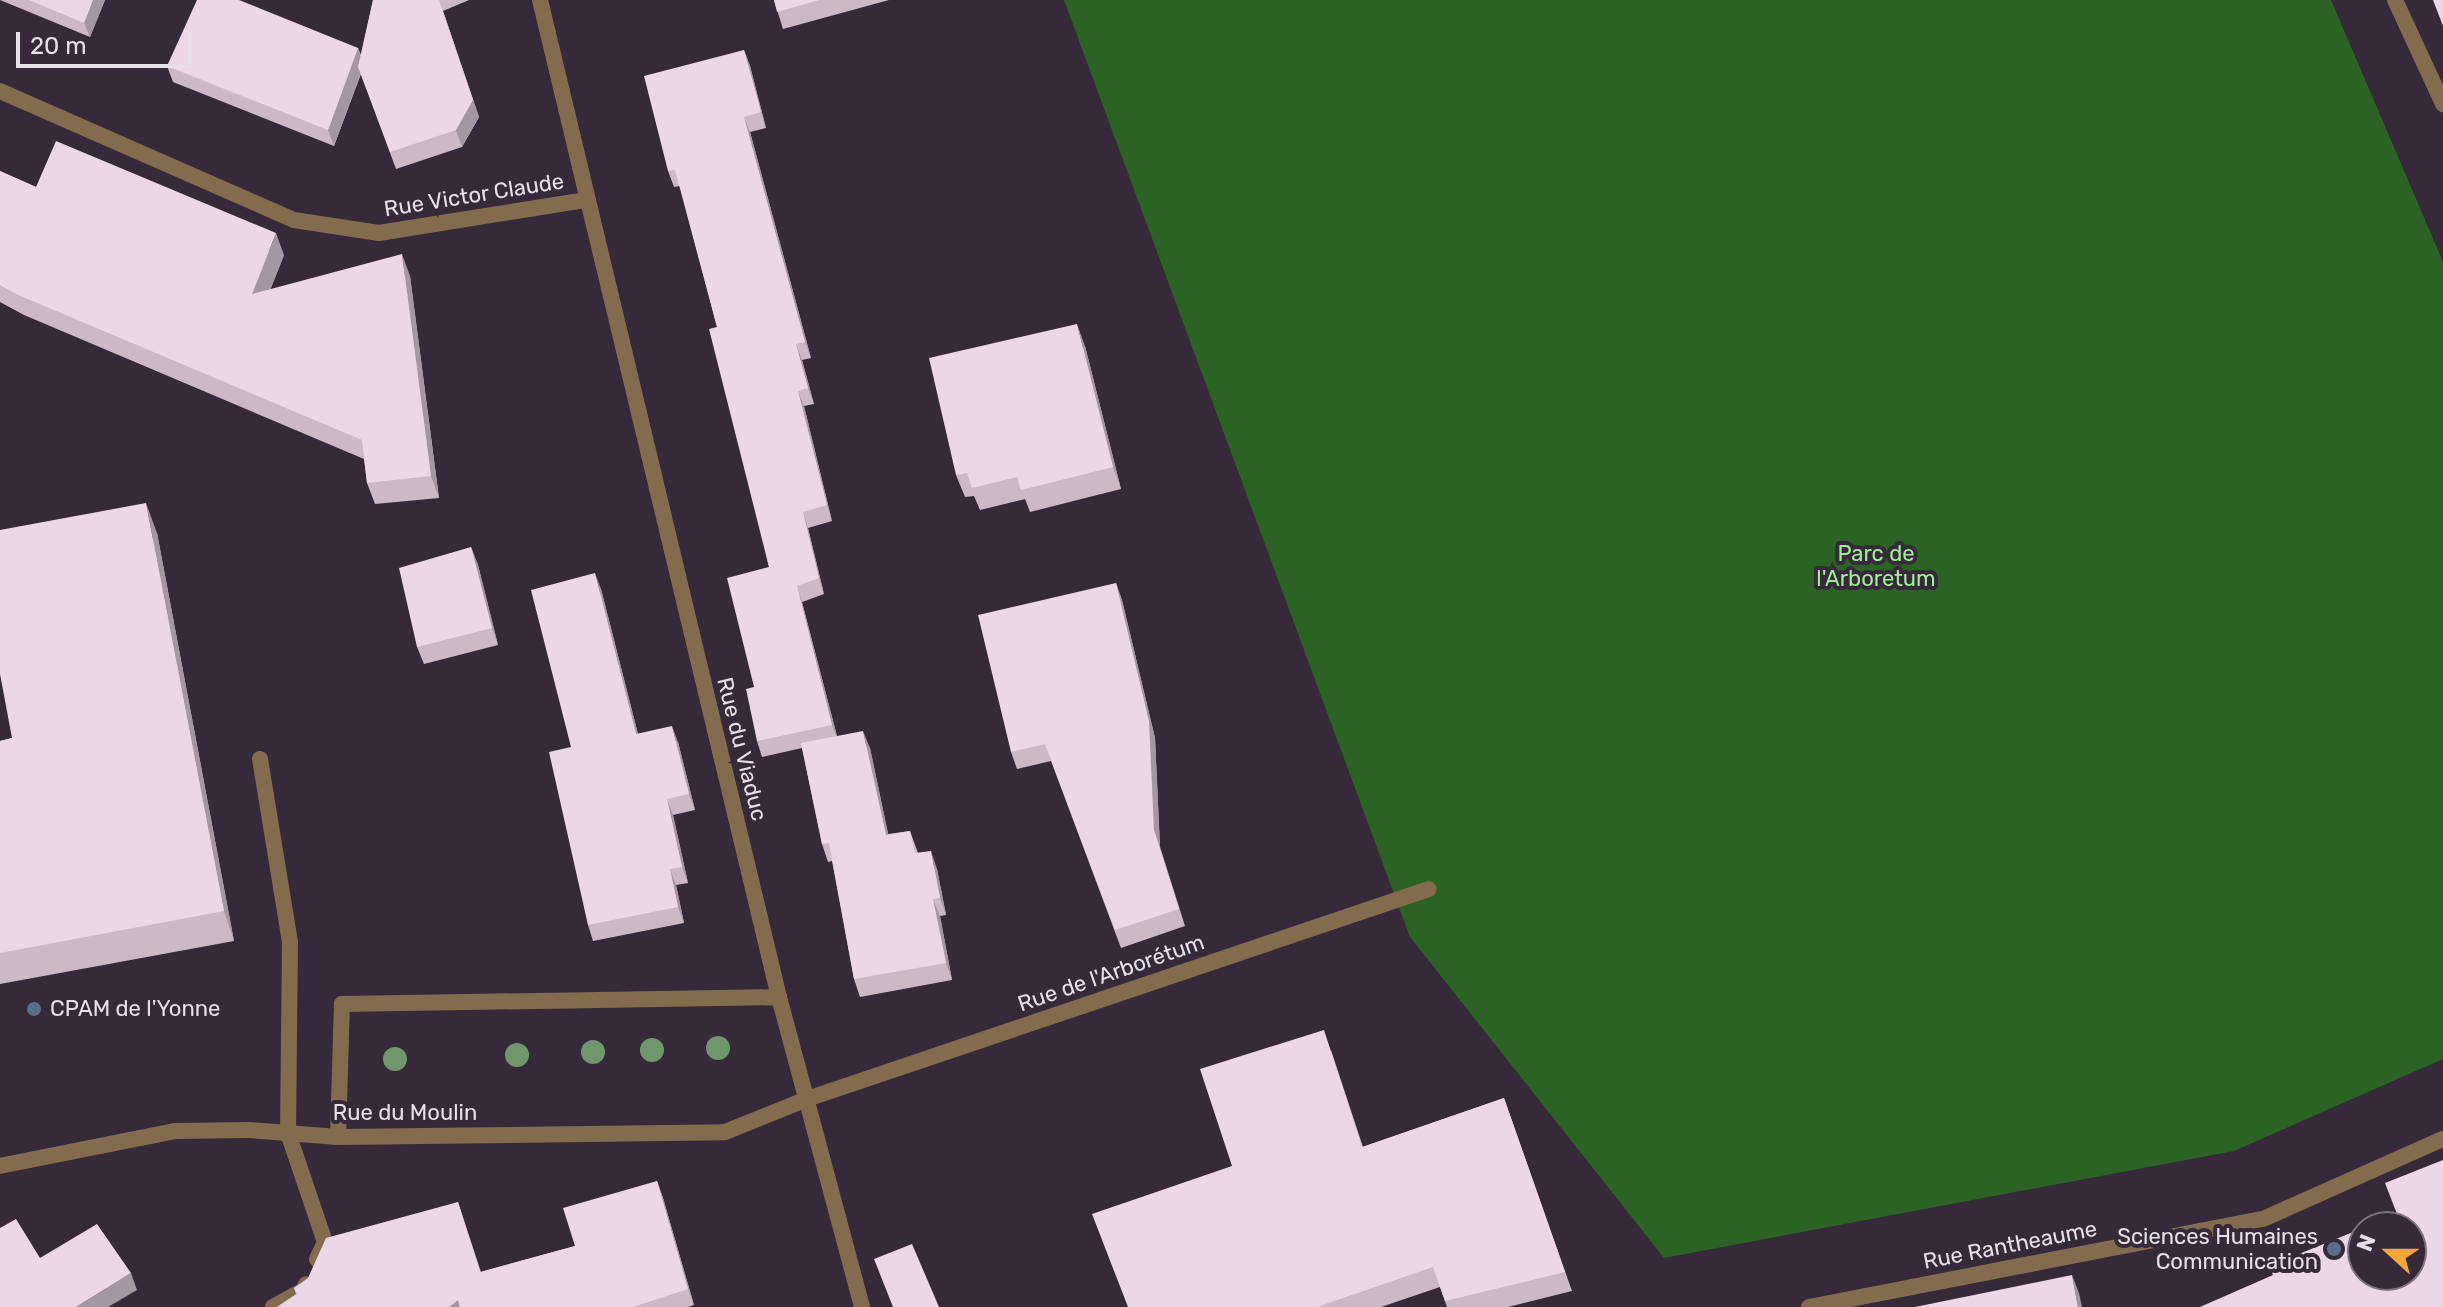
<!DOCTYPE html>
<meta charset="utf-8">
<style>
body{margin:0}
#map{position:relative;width:2443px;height:1307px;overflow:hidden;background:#362939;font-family:Rubik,sans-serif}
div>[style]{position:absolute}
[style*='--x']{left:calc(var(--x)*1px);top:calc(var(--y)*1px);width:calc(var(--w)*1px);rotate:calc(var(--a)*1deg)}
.green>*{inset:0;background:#2b6325}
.lane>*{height:16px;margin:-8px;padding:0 8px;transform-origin:8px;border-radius:8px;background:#836c4d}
.street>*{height:16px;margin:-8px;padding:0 8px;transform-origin:8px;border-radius:8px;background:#836c4d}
.trees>*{width:24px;height:24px;margin:-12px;border-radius:50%;background:#70976c}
.wall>*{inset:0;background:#cbb9c8}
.shaded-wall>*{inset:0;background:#a596a3}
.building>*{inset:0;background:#ecd7e9}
.dots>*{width:22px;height:22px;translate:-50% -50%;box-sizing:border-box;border:4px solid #362939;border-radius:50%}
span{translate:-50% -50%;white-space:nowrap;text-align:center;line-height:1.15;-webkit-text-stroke:8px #362939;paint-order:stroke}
.street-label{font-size:22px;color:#e7dfea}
.park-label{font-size:22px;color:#9ff195}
.poi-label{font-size:22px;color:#e7dfea}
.left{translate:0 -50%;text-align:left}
.right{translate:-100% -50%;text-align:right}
.north{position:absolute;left:2347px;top:1211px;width:80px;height:80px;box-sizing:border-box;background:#362939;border:2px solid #7d7280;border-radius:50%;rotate:291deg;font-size:22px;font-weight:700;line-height:32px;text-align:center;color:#e7dfea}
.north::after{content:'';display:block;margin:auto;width:28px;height:36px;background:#f0a73e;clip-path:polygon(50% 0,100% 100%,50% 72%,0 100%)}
.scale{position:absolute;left:16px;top:32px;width:176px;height:36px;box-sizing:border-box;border:4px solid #e7dfea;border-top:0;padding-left:10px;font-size:24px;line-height:28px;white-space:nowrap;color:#e7dfea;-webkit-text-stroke:6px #362939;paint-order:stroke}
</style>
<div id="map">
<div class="green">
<div style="clip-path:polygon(1064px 0,2331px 0,2443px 262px,2443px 1059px,2234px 1151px,1664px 1258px,1410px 937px)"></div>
</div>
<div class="lane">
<div style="--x:260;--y:759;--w:185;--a:80.7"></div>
<div style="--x:290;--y:942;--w:191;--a:90.6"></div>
<div style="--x:288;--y:1133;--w:115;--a:71.3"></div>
<div style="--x:325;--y:1242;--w:19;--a:115"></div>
<div style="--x:338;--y:1137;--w:133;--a:-88.3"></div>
<div style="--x:342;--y:1004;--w:437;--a:-0.9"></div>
<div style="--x:273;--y:1307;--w:35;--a:-29"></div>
<div style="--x:304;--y:1290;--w:6;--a:-72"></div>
</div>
<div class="street">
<div style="--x:540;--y:0;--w:1025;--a:76.52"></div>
<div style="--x:779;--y:997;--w:321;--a:75"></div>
<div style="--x:2395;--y:0;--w:115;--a:65.2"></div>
<div style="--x:0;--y:91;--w:321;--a:23.7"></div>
<div style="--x:294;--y:220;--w:86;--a:8.7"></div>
<div style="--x:379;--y:233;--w:210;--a:-9.1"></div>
<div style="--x:0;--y:1166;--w:178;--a:-11.3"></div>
<div style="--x:175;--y:1131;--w:74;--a:-0.8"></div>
<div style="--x:249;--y:1130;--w:89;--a:4.5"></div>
<div style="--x:338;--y:1137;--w:387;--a:-0.7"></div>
<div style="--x:725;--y:1132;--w:88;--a:-21.9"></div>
<div style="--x:807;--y:1099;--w:656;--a:-18.66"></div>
<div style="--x:1809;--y:1307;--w:462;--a:-11"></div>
<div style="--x:2263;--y:1219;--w:197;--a:-24"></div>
</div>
<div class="trees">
<div style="left:718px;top:1048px"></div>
<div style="left:652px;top:1050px"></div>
<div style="left:593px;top:1052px"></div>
<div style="left:517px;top:1055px"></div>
<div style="left:395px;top:1059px"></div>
</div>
<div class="wall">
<div style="clip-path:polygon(0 0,105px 0,90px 37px)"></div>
<div style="clip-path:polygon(373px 0,469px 0,443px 11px,479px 117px,462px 147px,396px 169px,361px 74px,334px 146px,173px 82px,167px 66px,358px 48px,361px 55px)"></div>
<div style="clip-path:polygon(774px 0,889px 0,783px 29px)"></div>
<div style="clip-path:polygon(744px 50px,750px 66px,766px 128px,750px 132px,811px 358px,802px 360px,814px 404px,804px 406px,832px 521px,808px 528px,824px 594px,802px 602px,837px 736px,870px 748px,888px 834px,910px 831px,918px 853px,937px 869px,946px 915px,940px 916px,952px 980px,860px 997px,854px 979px,832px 861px,828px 862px,822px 844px,802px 748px,762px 757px,757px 741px,754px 687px,769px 567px,717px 327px,680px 186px,674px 187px,668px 171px)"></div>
<div style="clip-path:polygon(0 171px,36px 187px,284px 255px,270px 290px,410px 276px,439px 498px,375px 504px,367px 483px,364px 459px,24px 315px,0 302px)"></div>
<div style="clip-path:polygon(1085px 346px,1121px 489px,1030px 512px,1025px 499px,980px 510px,974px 496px,965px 497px,956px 475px)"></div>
<div style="clip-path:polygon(157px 533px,234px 941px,0 984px,0 741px,12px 738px)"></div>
<div style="clip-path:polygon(471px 547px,478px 565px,498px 645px,424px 664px,417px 647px)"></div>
<div style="clip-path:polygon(1116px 583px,1122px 600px,1155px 738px,1160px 847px,1185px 926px,1121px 948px,1051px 761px,1017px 769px,1011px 752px)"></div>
<div style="clip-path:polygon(601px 589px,638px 734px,678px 742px,695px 810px,673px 815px,688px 883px,676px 885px,684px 923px,593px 941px,588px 925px,571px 747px)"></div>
<div style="clip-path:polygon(1331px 1050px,1363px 1147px,1504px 1098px,1572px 1291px,1508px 1307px,1447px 1307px,1440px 1287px,1381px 1307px,1128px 1307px,1232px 1166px)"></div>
<div style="clip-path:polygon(657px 1181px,663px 1198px,694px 1305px,688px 1307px,277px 1307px,296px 1294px,294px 1288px,458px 1202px,481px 1272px,575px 1246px)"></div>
</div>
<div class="shaded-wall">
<div style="clip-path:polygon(93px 0,105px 0,90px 37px,84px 23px)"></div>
<div style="clip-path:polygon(443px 11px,479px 117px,462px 147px,456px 130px)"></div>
<div style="clip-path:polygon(358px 48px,364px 64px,334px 146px,328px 130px)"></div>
<div style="clip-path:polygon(744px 50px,750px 66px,766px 128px,761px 112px)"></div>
<div style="clip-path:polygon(744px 117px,750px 132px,811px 358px,805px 342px)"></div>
<div style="clip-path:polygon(276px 233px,284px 255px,260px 316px,252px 294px)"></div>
<div style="clip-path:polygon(402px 254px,410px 276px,439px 498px,431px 476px)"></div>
<div style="clip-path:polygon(1077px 324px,1085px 346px,1121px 489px,1113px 467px)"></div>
<div style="clip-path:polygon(796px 344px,802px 360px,814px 404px,808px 388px)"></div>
<div style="clip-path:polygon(798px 391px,804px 406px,832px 521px,827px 505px)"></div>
<div style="clip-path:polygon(146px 503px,157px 533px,234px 941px,224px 911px)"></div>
<div style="clip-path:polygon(803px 512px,808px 528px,824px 594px,819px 578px)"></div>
<div style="clip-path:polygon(471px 547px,478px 565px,498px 645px,492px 628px)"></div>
<div style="clip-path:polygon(595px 573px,601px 589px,642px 750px,636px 734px)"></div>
<div style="clip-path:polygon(1116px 583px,1122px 600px,1155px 738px,1160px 847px,1185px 926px,1154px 830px)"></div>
<div style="clip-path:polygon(797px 586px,802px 602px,838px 740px,832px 725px)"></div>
<div style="clip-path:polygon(672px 726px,678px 742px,695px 810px,689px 794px)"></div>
<div style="clip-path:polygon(863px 731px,870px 748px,892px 852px,886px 835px)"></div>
<div style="clip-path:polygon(667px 799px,673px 815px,688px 883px,682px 867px)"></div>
<div style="clip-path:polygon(931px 851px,937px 869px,946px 915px,940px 898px)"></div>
<div style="clip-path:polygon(670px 869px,676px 885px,684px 923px,678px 907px)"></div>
<div style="clip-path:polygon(933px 899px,940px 916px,952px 980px,946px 963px)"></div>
<div style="clip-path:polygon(657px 1181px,663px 1198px,694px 1305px,688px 1289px)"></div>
<div style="clip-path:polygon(131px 1273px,137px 1290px,108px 1307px,76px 1307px)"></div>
<div style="clip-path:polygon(2072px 1275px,2079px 1293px,2082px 1307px,2078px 1307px)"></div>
<div style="clip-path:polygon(458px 1300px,460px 1307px,449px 1307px)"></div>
</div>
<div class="building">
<div style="clip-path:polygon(29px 0,93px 0,84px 23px)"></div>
<div style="clip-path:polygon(197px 0,239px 0,358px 48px,328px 130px,167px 66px)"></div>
<div style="clip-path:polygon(373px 0,439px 0,473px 100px,456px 130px,390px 152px,358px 67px)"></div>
<div style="clip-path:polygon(774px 0,819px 0,777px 12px)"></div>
<div style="clip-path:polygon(2433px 0,2443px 0,2443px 26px)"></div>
<div style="clip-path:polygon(744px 50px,761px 112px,744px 117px,805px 342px,796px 344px,808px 388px,798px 391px,827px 505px,803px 512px,819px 578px,797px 586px,832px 725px,757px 741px,746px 689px,754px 687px,727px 578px,769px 567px,709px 329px,717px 327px,675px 170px,668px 171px,644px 76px)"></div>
<div style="clip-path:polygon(56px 141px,276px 233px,252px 294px,402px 254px,431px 476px,367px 483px,362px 440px,16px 294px,0 285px,0 171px,36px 187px)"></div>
<div style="clip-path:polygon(1077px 324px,1113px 467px,1021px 490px,1017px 477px,972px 488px,967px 473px,956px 475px,929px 358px)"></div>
<div style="clip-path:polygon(146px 503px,224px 911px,0 953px,0 741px,12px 738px,0 674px,0 530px)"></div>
<div style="clip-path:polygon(471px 547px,492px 628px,417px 647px,399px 568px)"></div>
<div style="clip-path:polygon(595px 573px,636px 734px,672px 726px,689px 794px,667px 799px,682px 867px,670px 869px,678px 907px,588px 925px,549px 752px,571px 747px,531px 590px)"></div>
<div style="clip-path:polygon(1116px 583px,1149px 721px,1154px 830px,1179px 909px,1115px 930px,1045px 744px,1011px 752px,978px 615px)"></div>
<div style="clip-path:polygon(863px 731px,886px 835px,910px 831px,915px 853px,931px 851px,940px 898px,933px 899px,946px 963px,854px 979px,829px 843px,822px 844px,801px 743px)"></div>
<div style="clip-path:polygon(1324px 1030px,1362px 1147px,1504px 1098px,1565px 1272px,1445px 1301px,1433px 1267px,1317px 1307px,1128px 1307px,1092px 1214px,1232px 1166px,1200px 1069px)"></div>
<div style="clip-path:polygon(2443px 1160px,2443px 1307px,2200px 1307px,2273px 1275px,2269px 1266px,2363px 1228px,2363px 1275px,2411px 1275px,2411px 1227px,2365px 1227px,2397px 1214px,2385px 1183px)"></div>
<div style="clip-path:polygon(657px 1181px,688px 1289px,633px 1307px,460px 1307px,458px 1300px,449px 1307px,277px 1307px,297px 1294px,294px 1288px,308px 1278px,326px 1238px,458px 1202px,480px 1272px,575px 1246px,563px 1208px)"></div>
<div style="clip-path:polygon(16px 1219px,40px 1258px,97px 1224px,131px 1273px,76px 1307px,0 1307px,0 1228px)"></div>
<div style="clip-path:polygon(912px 1244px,939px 1307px,893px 1307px,874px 1259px)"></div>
<div style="clip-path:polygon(2072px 1275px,2078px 1307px,1915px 1307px)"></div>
</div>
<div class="dots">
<div style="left:34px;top:1009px;background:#5c6f8a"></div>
<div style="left:2334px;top:1249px;background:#5c6f8a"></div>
</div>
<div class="street-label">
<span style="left:474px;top:195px;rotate:-9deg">Rue Victor Claude</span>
<span style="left:742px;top:749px;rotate:76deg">Rue du Viaduc</span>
<span style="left:1111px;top:973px;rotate:-19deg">Rue de l'Arborétum</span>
<span style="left:405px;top:1113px">Rue du Moulin</span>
<span style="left:2010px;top:1245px;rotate:-11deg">Rue Rantheaume</span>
</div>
<div class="park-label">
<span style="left:1876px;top:566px">Parc de<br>l'Arboretum</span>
</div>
<div class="poi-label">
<span class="left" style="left:50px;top:1009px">CPAM de l'Yonne</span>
<span class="right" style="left:2318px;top:1249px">Sciences Humaines<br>Communication</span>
</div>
<div class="north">N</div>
<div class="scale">20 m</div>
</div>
